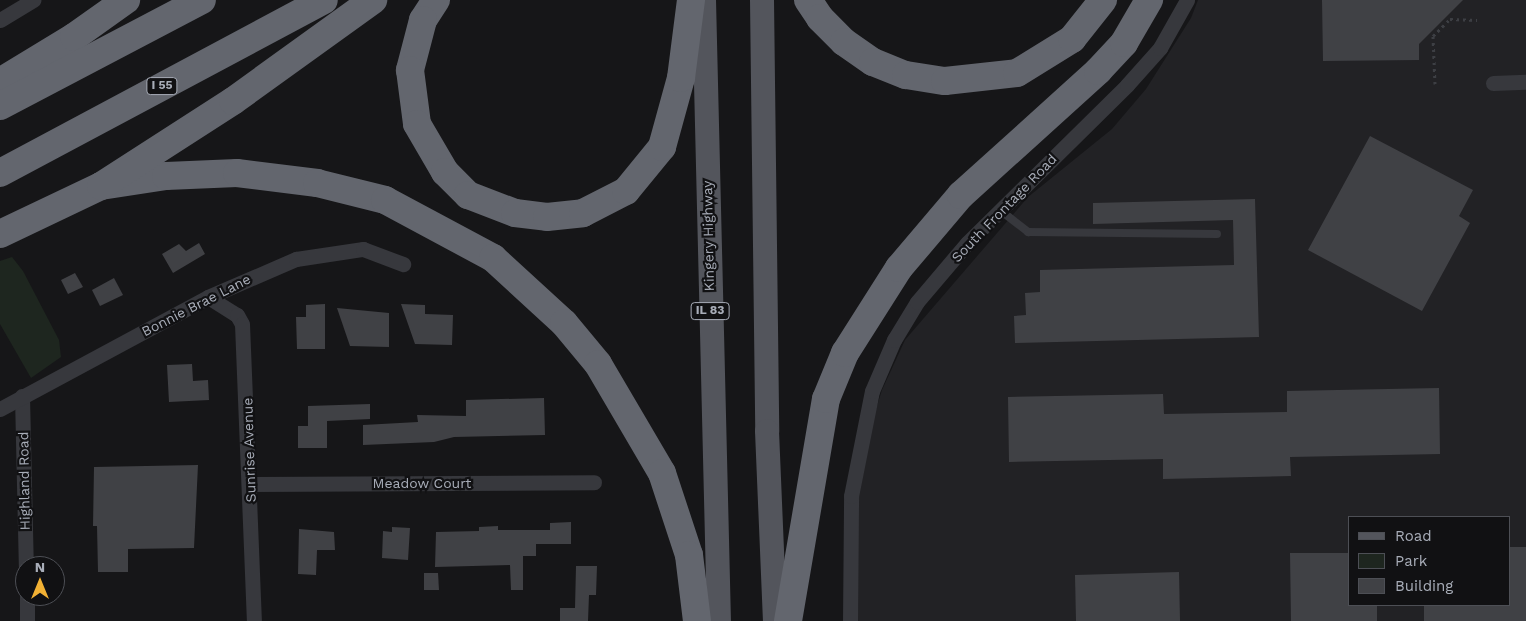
<!DOCTYPE html>
<style>
body{margin:0}
#map{position:relative;width:1526px;height:621px;overflow:hidden;background:#161618;font-family:"Work Sans",sans-serif}
div>[style]{position:absolute}
[style*='--x']{left:calc(var(--x)*1px);top:calc(var(--y)*1px);width:calc(var(--w)*1px);rotate:calc(var(--a)*1deg)}
.built>*{inset:0;background:#222225}
.green>*{inset:0;background:#1e261f}
.building>*{inset:0;background:#404145}
.path>*{height:3px;margin-top:-1.5px;transform-origin:0;background:repeating-linear-gradient(90deg,#3d3f44 0 2.5px,transparent 0 6.5px)}
.service>*{height:8px;margin:-4px;padding:0 4px;transform-origin:4px;border-radius:4px;background:#37383d}
.minor>*{height:15px;margin:-7.5px;padding:0 7.5px;transform-origin:7.5px;border-radius:7.5px;background:#37383d}
.primary>*{height:24px;margin:-12px;padding:0 12px;transform-origin:12px;border-radius:12px;background:#53555c}
.motorway>*{height:28px;margin:-14px;padding:0 14px;transform-origin:14px;border-radius:14px;background:#63666e}
span{translate:-50% -50%;white-space:nowrap;text-align:center;line-height:1.15;-webkit-text-stroke:4.5px #111113;paint-order:stroke}
.shield-label span{padding:1px 4px;background:#111113;border:1px solid;border-radius:4px;-webkit-text-stroke-width:0}
.shield-label{font-size:12px;color:#a8adb8;font-weight:700}
.street-label{font-size:14px;color:#a8adb8}
.legend{position:absolute;left:1348px;top:516px;width:162px;height:90px;box-sizing:border-box;background:#111113;border:1px solid #4d4f55;margin:0;padding:6px 9px;list-style:none;font-size:15px;color:#a8adb8}
.legend li{display:flex;align-items:center;gap:10px;height:25px}
.legend b{width:25px;border:1px solid #4d4f55}
.north{position:absolute;left:15px;top:556px;width:50px;height:50px;box-sizing:border-box;background:#111113;border:1px solid #4d4f55;border-radius:50%;rotate:0deg;font-size:14px;font-weight:700;line-height:20px;text-align:center;color:#a8adb8}
.north::after{content:'';display:block;margin:auto;width:18px;height:22px;background:#f2b134;clip-path:polygon(50% 0,100% 100%,50% 72%,0 100%)}
</style>
<div id="map">
<div class="built">
<div style="clip-path:polygon(evenodd,1198px 0,1526px 0,1526px 621px,856px 621px,859px 483px,868px 434px,882px 390px,905px 340px,1028px 197px,1112px 129px,1146px 89px,1191px 18px,1198px 0,1350px 517px,1510px 517px,1510px 605px,1350px 605px,1350px 517px)"></div>
</div>
<div class="green">
<div style="clip-path:polygon(12px 257px,23px 271px,59px 340px,61px 357px,31px 378px,0 324px,0 261px)"></div>
</div>
<div class="building">
<div style="clip-path:polygon(1322px 0,1463px 0,1419px 44px,1419px 60px,1323px 61px)"></div>
<div style="clip-path:polygon(1370px 136px,1473px 190px,1459px 216px,1470px 223px,1422px 311px,1308px 250px)"></div>
<div style="clip-path:polygon(1255px 199px,1259px 337px,1015px 343px,1014px 316px,1026px 315px,1025px 293px,1040px 292px,1040px 270px,1234px 265px,1233px 220px,1093px 224px,1093px 203px)"></div>
<div style="clip-path:polygon(199px 243px,205px 254px,173px 273px,162px 254px,179px 244px,186px 251px)"></div>
<div style="clip-path:polygon(75px 273px,83px 287px,68px 294px,61px 280px)"></div>
<div style="clip-path:polygon(114px 278px,123px 295px,100px 306px,92px 290px)"></div>
<div style="clip-path:polygon(325px 304px,325px 349px,297px 349px,296px 317px,306px 317px,306px 305px)"></div>
<div style="clip-path:polygon(401px 304px,425px 305px,425px 314px,453px 315px,452px 345px,415px 344px)"></div>
<div style="clip-path:polygon(337px 308px,389px 313px,389px 347px,350px 346px)"></div>
<div style="clip-path:polygon(192px 364px,193px 381px,208px 380px,209px 400px,169px 402px,167px 365px)"></div>
<div style="clip-path:polygon(1439px 388px,1440px 454px,1290px 457px,1291px 476px,1163px 479px,1163px 459px,1009px 462px,1008px 397px,1163px 394px,1164px 414px,1287px 412px,1287px 391px)"></div>
<div style="clip-path:polygon(544px 398px,545px 435px,454px 437px,434px 442px,363px 445px,363px 425px,418px 422px,417px 415px,466px 416px,466px 400px)"></div>
<div style="clip-path:polygon(370px 404px,370px 419px,327px 421px,327px 448px,298px 448px,298px 426px,308px 426px,308px 406px)"></div>
<div style="clip-path:polygon(198px 465px,194px 548px,128px 549px,128px 572px,98px 572px,97px 526px,93px 526px,94px 467px)"></div>
<div style="clip-path:polygon(571px 522px,571px 544px,536px 544px,536px 556px,523px 556px,523px 590px,511px 590px,510px 565px,435px 567px,436px 532px,479px 531px,479px 527px,498px 526px,498px 530px,550px 530px,550px 523px)"></div>
<div style="clip-path:polygon(392px 527px,410px 528px,408px 560px,382px 558px,383px 531px,392px 532px)"></div>
<div style="clip-path:polygon(299px 529px,334px 532px,335px 550px,317px 550px,316px 575px,298px 574px)"></div>
<div style="clip-path:polygon(1510px 547px,1526px 547px,1526px 621px,1424px 621px,1424px 605px,1510px 605px)"></div>
<div style="clip-path:polygon(1290px 553px,1350px 553px,1350px 605px,1377px 605px,1377px 621px,1291px 621px)"></div>
<div style="clip-path:polygon(576px 566px,597px 566px,596px 595px,589px 595px,588px 621px,560px 621px,560px 608px,575px 608px)"></div>
<div style="clip-path:polygon(1179px 572px,1180px 621px,1076px 621px,1075px 575px)"></div>
<div style="clip-path:polygon(424px 573px,438px 573px,439px 590px,424px 590px)"></div>
</div>
<div class="path">
<div style="--x:1435;--y:84;--w:48;--a:-92.4"></div>
<div style="--x:1433;--y:36;--w:24;--a:-45"></div>
<div style="--x:1450;--y:19;--w:27;--a:2"></div>
</div>
<div class="service">
<div style="--x:1000;--y:210;--w:36;--a:38"></div>
<div style="--x:1028;--y:232;--w:189;--a:0.6"></div>
</div>
<div class="minor">
<div style="--x:0;--y:20;--w:39;--a:-31"></div>
<div style="--x:1493;--y:83;--w:33;--a:-2"></div>
<div style="--x:208;--y:297;--w:34;--a:32"></div>
<div style="--x:237;--y:315;--w:10;--a:61"></div>
<div style="--x:242;--y:324;--w:297;--a:87.7"></div>
<div style="--x:22;--y:396;--w:170;--a:88.7"></div>
<div style="--x:0;--y:409;--w:236;--a:-28.3"></div>
<div style="--x:208;--y:297;--w:96;--a:-23.4"></div>
<div style="--x:296;--y:259;--w:68;--a:-8.5"></div>
<div style="--x:363;--y:249;--w:43;--a:20.6"></div>
<div style="--x:250;--y:484;--w:344;--a:-0.3"></div>
<div style="--x:27;--y:596;--w:25;--a:90"></div>
<div style="--x:850;--y:621;--w:125;--a:-89.5"></div>
<div style="--x:851;--y:496;--w:107;--a:-78.7"></div>
<div style="--x:872;--y:391;--w:56;--a:-66.7"></div>
<div style="--x:894;--y:340;--w:44;--a:-58.8"></div>
<div style="--x:917;--y:302;--w:77;--a:-49.7"></div>
<div style="--x:967;--y:243;--w:225;--a:-44.6"></div>
<div style="--x:1127;--y:85;--w:50;--a:-48.3"></div>
<div style="--x:1160;--y:48;--w:55;--a:-60.6"></div>
</div>
<div class="primary">
<div style="--x:704;--y:0;--w:621;--a:88.62"></div>
<div style="--x:762;--y:0;--w:431;--a:89.3"></div>
<div style="--x:767;--y:431;--w:190;--a:87.6"></div>
</div>
<div class="motorway">
<div style="--x:436;--y:0;--w:24;--a:123"></div>
<div style="--x:423;--y:20;--w:52;--a:104.6"></div>
<div style="--x:410;--y:70;--w:54;--a:82.6"></div>
<div style="--x:417;--y:124;--w:56;--a:59.7"></div>
<div style="--x:445;--y:172;--w:33;--a:45"></div>
<div style="--x:468;--y:195;--w:50;--a:21"></div>
<div style="--x:515;--y:213;--w:32;--a:7"></div>
<div style="--x:547;--y:217;--w:36;--a:-6"></div>
<div style="--x:583;--y:213;--w:48;--a:-27.1"></div>
<div style="--x:626;--y:191;--w:57;--a:-50.7"></div>
<div style="--x:662;--y:147;--w:72;--a:-74.6"></div>
<div style="--x:681;--y:78;--w:79;--a:-82.7"></div>
<div style="--x:808;--y:0;--w:22;--a:56"></div>
<div style="--x:820;--y:18;--w:34;--a:45"></div>
<div style="--x:844;--y:42;--w:35;--a:35"></div>
<div style="--x:873;--y:62;--w:35;--a:22"></div>
<div style="--x:906;--y:75;--w:39;--a:9"></div>
<div style="--x:945;--y:81;--w:72;--a:-6.3"></div>
<div style="--x:1017;--y:73;--w:65;--a:-31.7"></div>
<div style="--x:1072;--y:39;--w:50;--a:-51.5"></div>
<div style="--x:0;--y:82;--w:87;--a:-31.3"></div>
<div style="--x:74;--y:37;--w:64;--a:-35.4"></div>
<div style="--x:0;--y:106;--w:228;--a:-27.7"></div>
<div style="--x:0;--y:173;--w:367;--a:-28.1"></div>
<div style="--x:101;--y:186;--w:66;--a:-8.7"></div>
<div style="--x:166;--y:176;--w:71;--a:-2.4"></div>
<div style="--x:237;--y:173;--w:81;--a:7.1"></div>
<div style="--x:317;--y:183;--w:70;--a:14"></div>
<div style="--x:385;--y:200;--w:123;--a:28.2"></div>
<div style="--x:493;--y:258;--w:96;--a:42.5"></div>
<div style="--x:564;--y:323;--w:53;--a:50.3"></div>
<div style="--x:598;--y:364;--w:126;--a:59.6"></div>
<div style="--x:662;--y:473;--w:86;--a:71.8"></div>
<div style="--x:689;--y:555;--w:66;--a:83.1"></div>
<div style="--x:0;--y:234;--w:112;--a:-25.4"></div>
<div style="--x:101;--y:186;--w:157;--a:-32.8"></div>
<div style="--x:233;--y:101;--w:173;--a:-35.8"></div>
<div style="--x:788;--y:621;--w:225;--a:-80.3"></div>
<div style="--x:826;--y:399;--w:50;--a:-67.6"></div>
<div style="--x:845;--y:353;--w:101;--a:-57.6"></div>
<div style="--x:899;--y:268;--w:96;--a:-49.7"></div>
<div style="--x:961;--y:195;--w:185;--a:-42.1"></div>
<div style="--x:1098;--y:71;--w:38;--a:-47"></div>
<div style="--x:1124;--y:43;--w:50;--a:-59.8"></div>
</div>
<div class="shield-label">
<span style="left:162px;top:86px">I 55</span>
<span style="left:710px;top:311px">IL 83</span>
</div>
<div class="street-label">
<span style="left:1004px;top:208px;rotate:-46deg">South Frontage Road</span>
<span style="left:708px;top:236px;rotate:-91deg">Kingery Highway</span>
<span style="left:196px;top:305px;rotate:-27deg">Bonnie Brae Lane</span>
<span style="left:249px;top:450px;rotate:-92deg">Sunrise Avenue</span>
<span style="left:24px;top:481px;rotate:-91deg">Highland Road</span>
<span style="left:422px;top:483px">Meadow Court</span>
</div>
<ul class="legend">
<li><b style="height:6px;background:#53555c"></b>Road</li>
<li><b style="height:14px;background:#1e261f"></b>Park</li>
<li><b style="height:14px;background:#404145"></b>Building</li>
</ul>
<div class="north">N</div>
</div>
